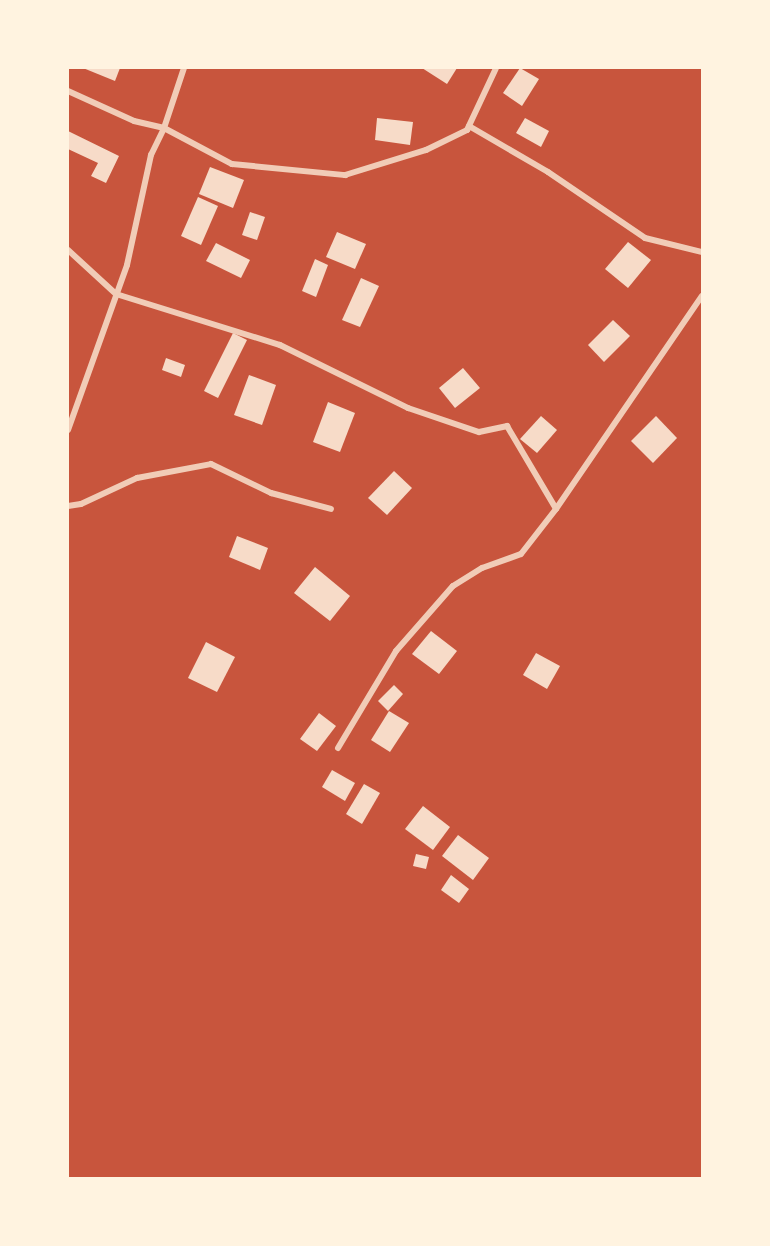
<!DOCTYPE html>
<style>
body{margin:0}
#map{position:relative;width:770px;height:1246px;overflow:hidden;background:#c8553d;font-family:"Noto Serif",serif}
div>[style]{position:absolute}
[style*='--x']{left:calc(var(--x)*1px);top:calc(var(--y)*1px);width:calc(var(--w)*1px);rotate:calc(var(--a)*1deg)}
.building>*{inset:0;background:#f7dbc8}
.minor>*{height:6px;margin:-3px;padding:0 3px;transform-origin:3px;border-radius:3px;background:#f1ccb7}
span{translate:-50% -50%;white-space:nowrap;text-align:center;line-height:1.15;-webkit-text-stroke:5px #fff3e0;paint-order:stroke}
.frame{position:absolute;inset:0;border:69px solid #fff3e0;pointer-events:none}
</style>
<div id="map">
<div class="building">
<div style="clip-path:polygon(83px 68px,120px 68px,115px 81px)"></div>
<div style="clip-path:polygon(422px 68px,457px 68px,447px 84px)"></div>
<div style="clip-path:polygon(520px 68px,539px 79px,522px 106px,503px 93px)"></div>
<div style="clip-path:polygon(377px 118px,413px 122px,410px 145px,375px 140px)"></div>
<div style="clip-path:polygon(525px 118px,549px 131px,541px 147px,516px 133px)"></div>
<div style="clip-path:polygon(68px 131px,119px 156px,106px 183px,91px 176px,98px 163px,68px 149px)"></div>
<div style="clip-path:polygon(210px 167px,244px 180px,233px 208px,199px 194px)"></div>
<div style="clip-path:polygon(198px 197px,218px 206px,201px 245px,181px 236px)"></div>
<div style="clip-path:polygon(250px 212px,265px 217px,257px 240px,242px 235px)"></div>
<div style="clip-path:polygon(337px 232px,366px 244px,355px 269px,326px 257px)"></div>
<div style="clip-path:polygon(628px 242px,651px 260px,628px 288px,605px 269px)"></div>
<div style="clip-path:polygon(216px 243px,250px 260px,241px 278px,206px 261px)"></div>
<div style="clip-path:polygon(315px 259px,328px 265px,316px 297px,302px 291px)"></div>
<div style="clip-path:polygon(361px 278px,379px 286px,360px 327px,342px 320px)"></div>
<div style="clip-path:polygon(613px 320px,630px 336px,604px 362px,588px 345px)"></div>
<div style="clip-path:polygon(233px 333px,247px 340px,218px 398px,204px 391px)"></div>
<div style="clip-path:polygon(166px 358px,185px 365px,181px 377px,162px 370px)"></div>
<div style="clip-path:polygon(463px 368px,480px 388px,455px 408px,439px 388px)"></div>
<div style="clip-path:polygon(249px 375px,276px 385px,262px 425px,234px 415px)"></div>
<div style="clip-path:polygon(328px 402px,355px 413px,340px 452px,313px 442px)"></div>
<div style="clip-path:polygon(541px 416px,557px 430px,537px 453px,520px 439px)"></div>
<div style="clip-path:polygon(656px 416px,677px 438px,653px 463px,631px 441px)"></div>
<div style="clip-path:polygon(394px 471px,412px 488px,387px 515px,368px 498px)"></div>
<div style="clip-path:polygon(237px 536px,268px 548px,260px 570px,229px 557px)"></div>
<div style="clip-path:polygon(315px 567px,350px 596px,330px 621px,294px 593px)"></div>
<div style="clip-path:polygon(431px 631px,457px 651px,439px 674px,412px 654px)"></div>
<div style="clip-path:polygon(206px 642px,235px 657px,217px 692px,188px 678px)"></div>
<div style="clip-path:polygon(536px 653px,560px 666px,547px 689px,523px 675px)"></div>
<div style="clip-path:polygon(394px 685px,403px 694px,388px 711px,378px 701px)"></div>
<div style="clip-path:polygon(389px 711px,409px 723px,390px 752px,371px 740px)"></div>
<div style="clip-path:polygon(319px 713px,336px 726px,317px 751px,300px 739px)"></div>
<div style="clip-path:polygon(332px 770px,355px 783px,345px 801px,322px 787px)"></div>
<div style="clip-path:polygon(364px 784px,380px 793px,362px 824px,346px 814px)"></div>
<div style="clip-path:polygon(423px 806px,450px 827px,433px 850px,405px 829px)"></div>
<div style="clip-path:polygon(458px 835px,489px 858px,473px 880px,442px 856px)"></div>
<div style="clip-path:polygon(416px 854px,429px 857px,426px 869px,413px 866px)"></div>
<div style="clip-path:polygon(451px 875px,469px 889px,459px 903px,441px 890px)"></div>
</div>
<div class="minor">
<div style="--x:68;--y:91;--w:72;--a:24.4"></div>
<div style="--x:134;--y:121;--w:31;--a:13"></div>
<div style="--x:164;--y:128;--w:77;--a:27.9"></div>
<div style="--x:232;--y:164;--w:114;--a:5.6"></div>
<div style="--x:345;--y:175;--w:85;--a:-17.2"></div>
<div style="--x:426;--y:150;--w:46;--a:-26"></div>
<div style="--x:467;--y:130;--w:68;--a:-64.9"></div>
<div style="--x:469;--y:126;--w:91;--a:30.2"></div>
<div style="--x:548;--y:172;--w:117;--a:34.2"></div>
<div style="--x:645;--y:238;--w:59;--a:13.8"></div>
<div style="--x:68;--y:250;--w:65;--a:42.5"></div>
<div style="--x:116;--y:294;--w:172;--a:17.3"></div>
<div style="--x:280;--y:345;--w:143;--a:26.2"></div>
<div style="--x:408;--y:408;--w:75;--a:18.7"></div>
<div style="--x:479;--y:432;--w:29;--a:-12"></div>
<div style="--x:507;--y:426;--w:96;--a:59.4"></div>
<div style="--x:68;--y:430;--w:175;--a:-70.3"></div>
<div style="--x:127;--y:265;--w:113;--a:-77.7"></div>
<div style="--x:151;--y:155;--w:30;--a:-64"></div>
<div style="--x:164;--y:128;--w:63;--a:-71.6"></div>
<div style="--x:68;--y:506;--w:13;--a:-9"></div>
<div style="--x:81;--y:504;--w:62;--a:-24.9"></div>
<div style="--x:137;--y:478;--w:75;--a:-10.7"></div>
<div style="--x:211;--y:464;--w:67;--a:25.8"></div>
<div style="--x:271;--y:493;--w:62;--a:14.9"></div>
<div style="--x:338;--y:748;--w:113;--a:-59.1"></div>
<div style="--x:396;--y:651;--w:86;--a:-48.8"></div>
<div style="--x:453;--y:586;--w:34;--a:-32"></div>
<div style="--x:482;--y:568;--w:41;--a:-19.7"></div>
<div style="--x:521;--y:554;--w:57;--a:-52.1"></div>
<div style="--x:556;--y:509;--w:258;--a:-55.6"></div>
</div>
<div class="frame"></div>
</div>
